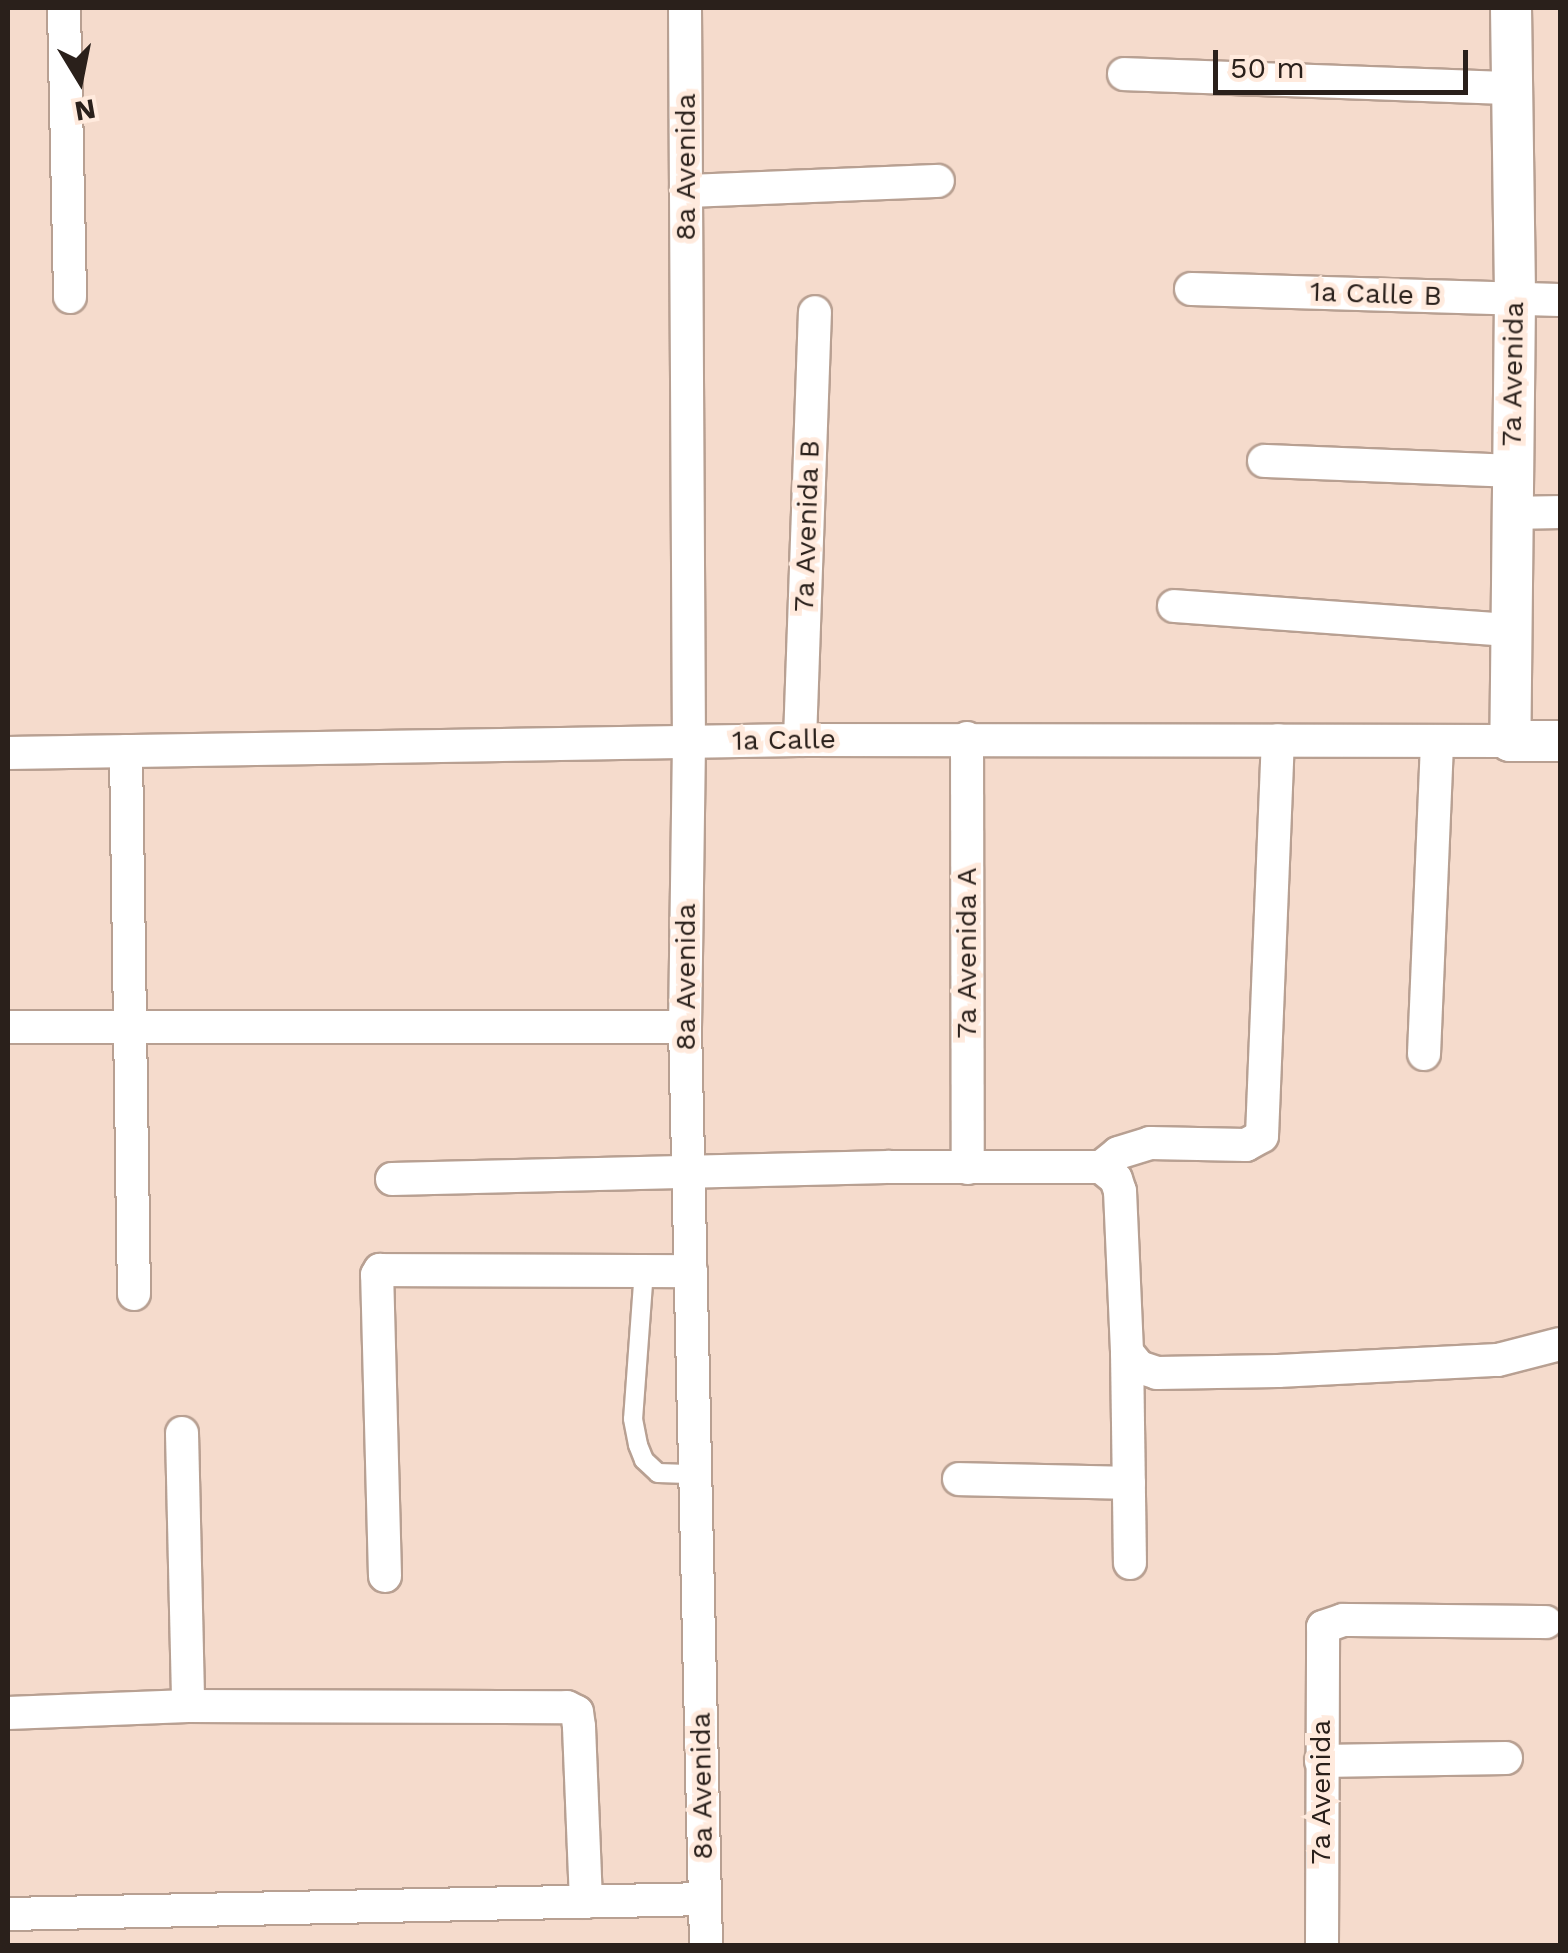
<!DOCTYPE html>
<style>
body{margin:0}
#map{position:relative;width:1568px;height:1953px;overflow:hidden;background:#f5dbcc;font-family:"Work Sans",sans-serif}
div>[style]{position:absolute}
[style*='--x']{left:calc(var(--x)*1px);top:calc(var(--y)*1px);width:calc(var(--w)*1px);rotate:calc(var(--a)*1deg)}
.roads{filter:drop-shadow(2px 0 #b8a092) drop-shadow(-2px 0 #b8a092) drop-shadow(0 2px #b8a092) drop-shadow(0 -2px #b8a092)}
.service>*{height:18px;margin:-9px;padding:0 9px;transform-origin:9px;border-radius:9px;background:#fff}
.minor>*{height:32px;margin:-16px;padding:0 16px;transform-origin:16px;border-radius:16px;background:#fff}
.tertiary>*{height:40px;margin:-20px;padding:0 20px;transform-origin:20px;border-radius:20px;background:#fff}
span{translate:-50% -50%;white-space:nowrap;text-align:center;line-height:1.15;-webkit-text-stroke:10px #ffeadd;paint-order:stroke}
.street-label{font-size:28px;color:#2a201b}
.frame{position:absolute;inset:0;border:10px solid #2a201b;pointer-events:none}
.north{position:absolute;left:30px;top:30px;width:100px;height:100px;-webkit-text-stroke:8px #ffeadd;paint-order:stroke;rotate:170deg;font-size:28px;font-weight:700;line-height:40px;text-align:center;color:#2a201b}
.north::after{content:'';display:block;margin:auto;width:35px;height:45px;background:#2a201b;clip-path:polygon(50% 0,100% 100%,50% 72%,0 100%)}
.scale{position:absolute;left:1213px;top:50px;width:255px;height:45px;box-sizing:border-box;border:5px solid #2a201b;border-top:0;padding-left:12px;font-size:30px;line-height:35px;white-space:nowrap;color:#2a201b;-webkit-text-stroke:8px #ffeadd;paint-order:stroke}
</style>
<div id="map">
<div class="roads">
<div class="service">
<div style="--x:644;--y:1270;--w:149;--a:94.2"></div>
<div style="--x:633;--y:1419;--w:26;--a:79"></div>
<div style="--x:638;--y:1445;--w:16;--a:68"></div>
<div style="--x:644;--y:1460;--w:19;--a:43"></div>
<div style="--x:658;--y:1473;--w:37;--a:2"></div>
</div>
<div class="minor">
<div style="--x:64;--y:8;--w:289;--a:88.8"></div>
<div style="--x:685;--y:8;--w:734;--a:89.69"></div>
<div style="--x:689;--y:742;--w:285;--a:90.8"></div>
<div style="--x:685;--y:1027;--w:919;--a:88.69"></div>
<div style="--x:1124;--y:74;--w:387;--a:2.1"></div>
<div style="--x:686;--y:191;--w:252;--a:-2.3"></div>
<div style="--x:1191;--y:289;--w:369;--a:1.7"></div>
<div style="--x:1264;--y:461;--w:247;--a:2.3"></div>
<div style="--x:1511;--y:513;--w:49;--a:-1.2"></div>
<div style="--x:1174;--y:606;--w:337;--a:4.1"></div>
<div style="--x:967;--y:738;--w:430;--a:89.9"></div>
<div style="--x:800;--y:740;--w:428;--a:-88"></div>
<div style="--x:126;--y:751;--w:543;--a:89.16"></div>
<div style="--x:8;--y:753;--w:792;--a:-0.94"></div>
<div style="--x:800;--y:740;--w:710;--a:0.08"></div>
<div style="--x:8;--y:1027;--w:677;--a:0"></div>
<div style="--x:1424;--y:1054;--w:313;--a:-87.6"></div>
<div style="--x:1101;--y:1167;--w:22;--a:-39"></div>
<div style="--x:1118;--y:1153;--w:34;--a:-17"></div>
<div style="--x:1150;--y:1143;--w:96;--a:1.2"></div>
<div style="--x:1246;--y:1145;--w:18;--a:-29"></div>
<div style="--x:1262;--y:1136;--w:396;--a:-87.7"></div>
<div style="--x:392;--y:1179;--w:497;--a:-1.4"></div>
<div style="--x:889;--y:1167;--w:212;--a:0"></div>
<div style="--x:1101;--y:1167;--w:19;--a:39"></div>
<div style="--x:1116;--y:1179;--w:13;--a:72"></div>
<div style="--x:1120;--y:1191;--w:161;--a:87.5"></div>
<div style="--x:1127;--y:1352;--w:19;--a:51"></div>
<div style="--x:1139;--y:1367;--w:19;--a:18"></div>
<div style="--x:1157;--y:1373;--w:121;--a:-0.9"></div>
<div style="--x:1278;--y:1371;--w:220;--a:-2.9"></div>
<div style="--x:1498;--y:1360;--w:64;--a:-14.5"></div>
<div style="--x:1127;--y:1352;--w:211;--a:89.2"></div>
<div style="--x:182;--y:1433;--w:273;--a:88.7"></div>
<div style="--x:959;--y:1479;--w:170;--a:1.3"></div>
<div style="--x:385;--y:1576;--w:301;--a:-91.5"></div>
<div style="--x:377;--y:1275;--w:6;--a:-59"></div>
<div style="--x:380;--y:1270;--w:311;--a:0.2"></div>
<div style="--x:8;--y:1713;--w:180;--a:-2.2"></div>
<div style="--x:188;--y:1706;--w:379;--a:0.2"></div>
<div style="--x:567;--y:1707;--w:11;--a:27"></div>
<div style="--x:577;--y:1712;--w:15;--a:82"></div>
<div style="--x:579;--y:1727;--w:175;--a:87.7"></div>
<div style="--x:1321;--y:1761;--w:185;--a:-0.9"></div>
<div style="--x:8;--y:1914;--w:697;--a:-1.23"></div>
<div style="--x:1322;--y:1946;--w:319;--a:-89.8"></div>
<div style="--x:1323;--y:1627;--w:21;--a:-19"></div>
<div style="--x:1343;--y:1620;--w:203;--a:0.6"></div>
</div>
<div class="tertiary">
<div style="--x:1511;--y:8;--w:290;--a:89.2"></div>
<div style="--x:1515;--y:298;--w:443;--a:90.6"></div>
<div style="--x:1510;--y:741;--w:50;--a:0"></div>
</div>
</div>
<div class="street-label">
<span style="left:686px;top:167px;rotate:-90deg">8a Avenida</span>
<span style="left:1376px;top:294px;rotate:2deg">1a Calle B</span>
<span style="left:1513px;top:374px;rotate:-89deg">7a Avenida</span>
<span style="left:807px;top:526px;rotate:-88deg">7a Avenida B</span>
<span style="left:784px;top:740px;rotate:-1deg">1a Calle</span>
<span style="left:967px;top:953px;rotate:-90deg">7a Avenida A</span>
<span style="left:686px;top:977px;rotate:-90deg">8a Avenida</span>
<span style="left:702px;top:1786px;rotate:-91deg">8a Avenida</span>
<span style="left:1321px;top:1792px;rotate:-90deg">7a Avenida</span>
</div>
<div class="frame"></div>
<div class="north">N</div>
<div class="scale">50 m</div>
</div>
